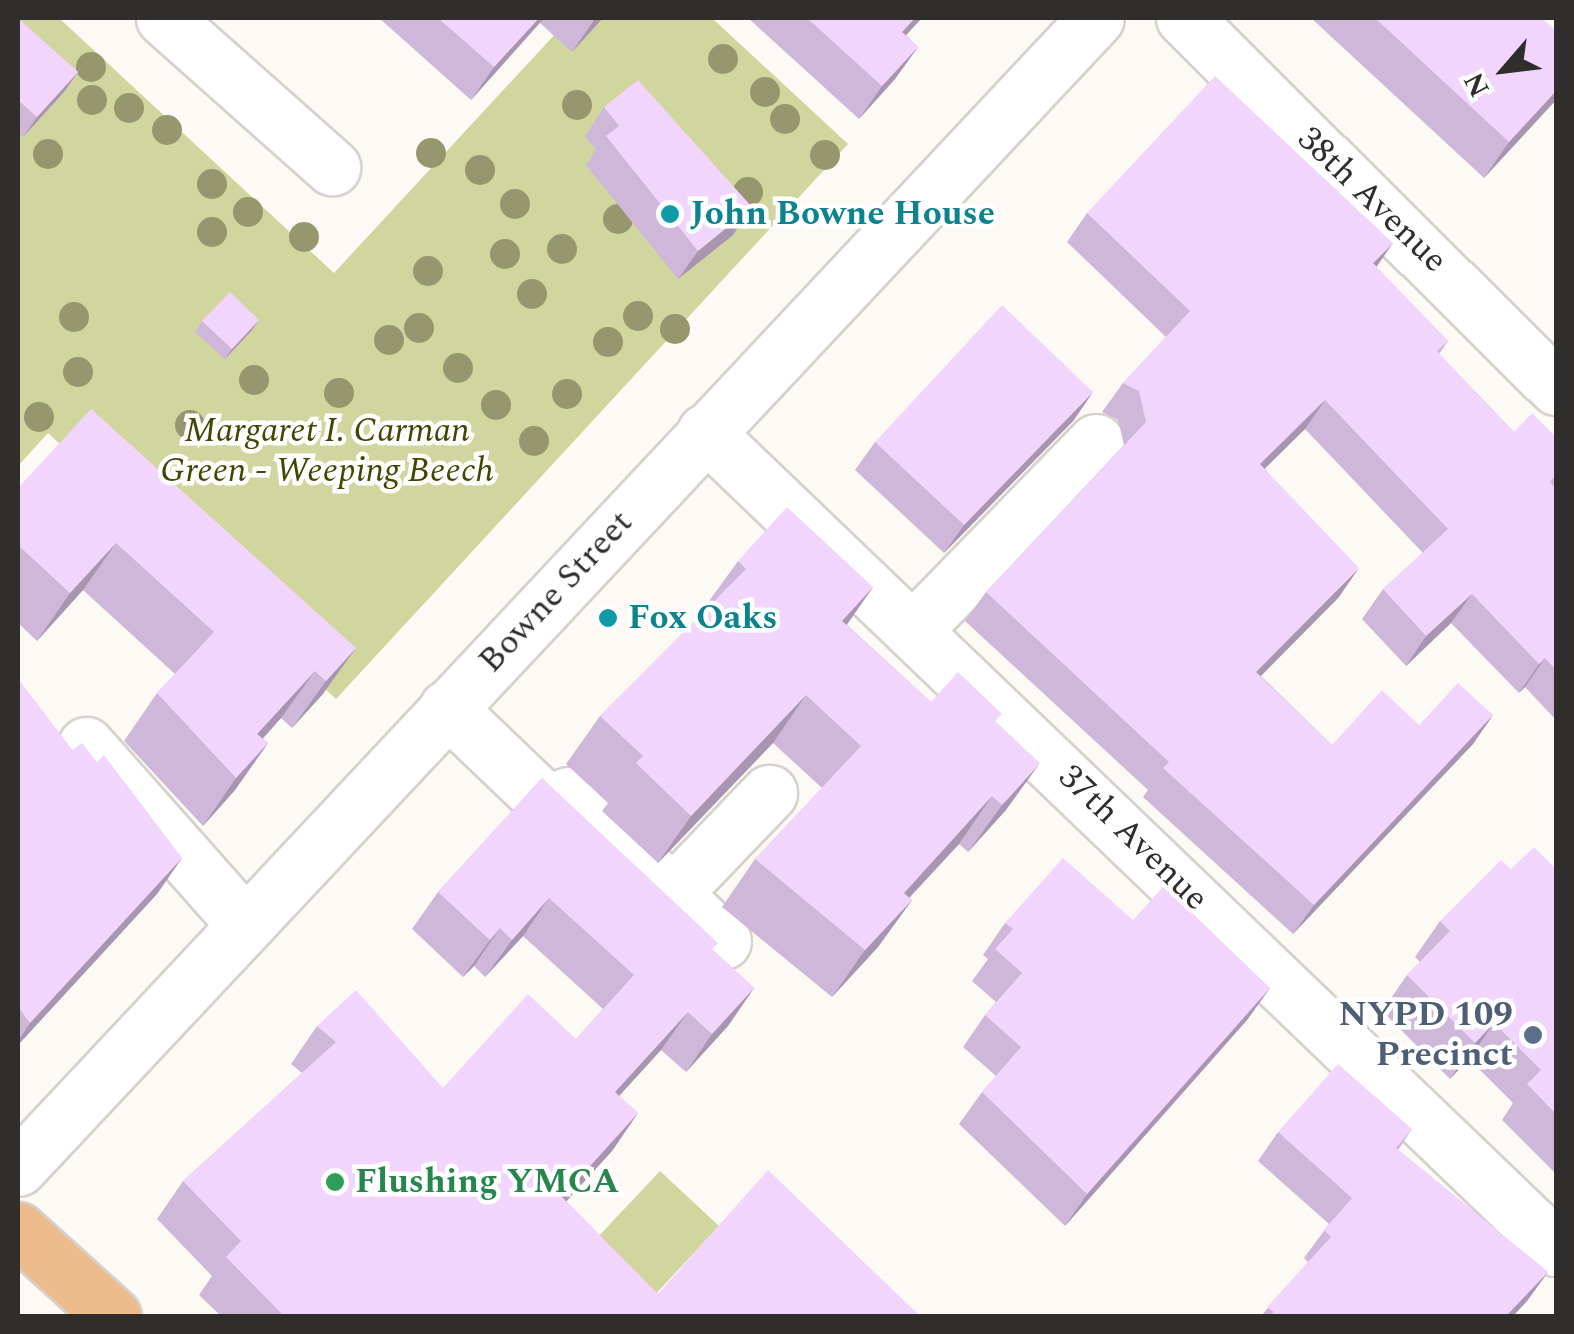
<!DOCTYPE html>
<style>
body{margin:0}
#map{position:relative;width:1574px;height:1334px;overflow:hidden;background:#fdfaf5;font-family:Spectral,serif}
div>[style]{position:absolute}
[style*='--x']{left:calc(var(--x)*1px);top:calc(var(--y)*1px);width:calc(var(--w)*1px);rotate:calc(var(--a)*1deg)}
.green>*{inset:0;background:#d0d69d}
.roads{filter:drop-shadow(2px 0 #d5d2cd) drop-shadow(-2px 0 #d5d2cd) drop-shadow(0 2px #d5d2cd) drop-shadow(0 -2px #d5d2cd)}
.minor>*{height:55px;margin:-27.5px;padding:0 27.5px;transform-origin:27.5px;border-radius:27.5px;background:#fff}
.major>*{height:55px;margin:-27.5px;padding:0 27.5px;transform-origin:27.5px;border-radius:27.5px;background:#edbb8c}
.trees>*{width:30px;height:30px;margin:-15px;border-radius:50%;background:#97976f}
.wall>*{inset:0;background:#cfb7d9}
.shaded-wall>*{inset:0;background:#a995b0}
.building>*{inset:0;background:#f1d5fc}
.dots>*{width:28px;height:28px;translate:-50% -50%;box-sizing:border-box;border:5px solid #fff;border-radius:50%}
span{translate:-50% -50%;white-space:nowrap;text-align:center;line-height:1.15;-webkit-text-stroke:9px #fff;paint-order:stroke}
.street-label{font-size:35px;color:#2f2e2c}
.culture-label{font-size:35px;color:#0d838f;font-weight:700}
.left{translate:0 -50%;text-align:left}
.park-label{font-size:35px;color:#434601;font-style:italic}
.service-label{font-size:35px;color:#4e5e75;font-weight:700}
.right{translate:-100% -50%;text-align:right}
.leisure-label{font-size:35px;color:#27864d;font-weight:700}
.frame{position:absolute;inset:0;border:20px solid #2f2e2c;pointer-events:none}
.north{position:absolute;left:1454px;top:20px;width:100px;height:100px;-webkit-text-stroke:8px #fff;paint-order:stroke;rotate:242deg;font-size:28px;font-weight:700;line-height:40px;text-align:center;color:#2f2e2c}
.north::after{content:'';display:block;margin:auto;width:35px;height:45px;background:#2f2e2c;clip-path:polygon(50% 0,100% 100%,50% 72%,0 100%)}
</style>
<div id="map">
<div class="green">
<div style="clip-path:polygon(18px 18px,59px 18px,334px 273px,570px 18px,712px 18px,848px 144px,336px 699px,48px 433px,18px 466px)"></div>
<div style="clip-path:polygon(660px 1171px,719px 1226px,638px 1313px,579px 1257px)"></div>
</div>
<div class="roads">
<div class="minor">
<div style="--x:164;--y:18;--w:225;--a:41.6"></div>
<div style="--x:1184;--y:18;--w:524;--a:44.77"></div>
<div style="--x:705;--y:432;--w:1179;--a:43.8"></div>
<div style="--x:914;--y:629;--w:261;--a:-45.8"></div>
<div style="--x:447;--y:708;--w:192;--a:43.7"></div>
<div style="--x:86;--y:745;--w:240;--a:48.5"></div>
<div style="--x:568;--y:795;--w:213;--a:43.3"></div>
<div style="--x:673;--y:893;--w:139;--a:-46.2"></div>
<div style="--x:18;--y:1168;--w:1576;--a:-46.85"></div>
</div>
<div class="major">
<div style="--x:18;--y:1230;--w:128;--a:42.2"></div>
</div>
</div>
<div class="trees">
<div style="left:723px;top:59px"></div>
<div style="left:91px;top:67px"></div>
<div style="left:765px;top:92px"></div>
<div style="left:92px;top:100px"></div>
<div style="left:577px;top:105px"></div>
<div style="left:129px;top:108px"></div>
<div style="left:785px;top:119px"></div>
<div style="left:167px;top:130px"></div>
<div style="left:431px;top:153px"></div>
<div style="left:48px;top:154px"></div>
<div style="left:825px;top:155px"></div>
<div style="left:480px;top:170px"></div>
<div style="left:212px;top:184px"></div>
<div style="left:748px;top:192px"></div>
<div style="left:515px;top:204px"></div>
<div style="left:248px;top:212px"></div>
<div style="left:618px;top:219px"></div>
<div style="left:212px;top:232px"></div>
<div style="left:304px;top:237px"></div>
<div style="left:562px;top:249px"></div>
<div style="left:505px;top:254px"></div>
<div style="left:428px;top:271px"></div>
<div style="left:532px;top:294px"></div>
<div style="left:638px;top:316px"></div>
<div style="left:74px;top:317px"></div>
<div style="left:419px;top:328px"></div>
<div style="left:675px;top:329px"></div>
<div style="left:389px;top:340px"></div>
<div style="left:608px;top:342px"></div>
<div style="left:458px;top:368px"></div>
<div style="left:78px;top:372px"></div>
<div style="left:254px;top:380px"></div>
<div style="left:339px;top:393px"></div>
<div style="left:567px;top:394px"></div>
<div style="left:496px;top:405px"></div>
<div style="left:39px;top:417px"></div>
<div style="left:190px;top:425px"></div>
<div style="left:534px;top:441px"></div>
</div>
<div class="wall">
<div style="clip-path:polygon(18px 18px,78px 72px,64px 92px,23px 137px,18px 132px)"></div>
<div style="clip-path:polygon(379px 18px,603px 18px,572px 52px,540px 23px,471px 100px)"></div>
<div style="clip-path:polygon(748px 18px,922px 18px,906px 35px,918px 47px,895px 79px,859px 119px)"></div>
<div style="clip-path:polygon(1311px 18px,1542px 18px,1556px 100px,1484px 178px)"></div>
<div style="clip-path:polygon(604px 107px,733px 235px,678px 279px,586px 165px,596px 150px,585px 136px)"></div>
<div style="clip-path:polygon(1087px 213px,1376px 267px,1448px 341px,1439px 354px,1514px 432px,1556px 437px,1556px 483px,1554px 486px,1556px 489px,1556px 720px,1525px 687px,1519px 693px,1451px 623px,1406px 666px,1362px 619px,1383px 589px,1423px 553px,1305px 429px,1265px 468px,1339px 597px,1261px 676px,1332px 745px,1419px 725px,1493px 715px,1473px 744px,1293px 934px,1143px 797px,1148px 790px,965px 621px,986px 592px,1124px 445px,1118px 420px,1102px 412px,1123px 383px,1166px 337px,1067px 242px)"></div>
<div style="clip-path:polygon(202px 321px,252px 330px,225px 359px,195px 332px)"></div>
<div style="clip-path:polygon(1074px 420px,944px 553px,855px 470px,875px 442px)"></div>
<div style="clip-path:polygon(18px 488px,356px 648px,322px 695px,292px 728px,281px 718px,263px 739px,268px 743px,235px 790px,203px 826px,124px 741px,157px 693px,175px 674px,83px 590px,37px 641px,18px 623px)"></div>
<div style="clip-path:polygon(738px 561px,873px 587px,847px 625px,931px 702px,996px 722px,1006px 810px,968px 852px,959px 844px,909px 898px,912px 900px,878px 947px,832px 997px,722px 907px,755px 859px,822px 788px,773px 743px,658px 863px,602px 811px,608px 803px,566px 764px,600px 716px,706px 610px,704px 608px)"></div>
<div style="clip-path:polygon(18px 679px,72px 750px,97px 762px,182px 858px,157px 894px,18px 1045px)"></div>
<div style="clip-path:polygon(542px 778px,713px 950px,754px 988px,728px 1026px,686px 1072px,661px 1050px,619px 1096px,638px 1113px,612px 1151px,566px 1201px,658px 1294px,920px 1316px,221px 1316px,199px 1295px,212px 1276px,157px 1219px,183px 1181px,302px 1073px,291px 1064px,317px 1026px,443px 1088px,576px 1039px,603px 1009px,523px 936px,485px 977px,474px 966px,463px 977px,412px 929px,438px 892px)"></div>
<div style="clip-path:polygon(1511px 869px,1556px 869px,1556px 1174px,1502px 1120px,1513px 1103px,1469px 1059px,1450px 1079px,1382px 1011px,1407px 975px,1420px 962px,1415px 957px,1440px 921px)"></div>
<div style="clip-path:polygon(1133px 920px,1270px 988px,1247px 1020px,1065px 1226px,959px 1124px,982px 1092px,996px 1076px,963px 1047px,985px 1015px,996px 1002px,972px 981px,988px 959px,983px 955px,1005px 923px)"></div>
<div style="clip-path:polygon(1412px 1129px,1398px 1150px,1548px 1272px,1527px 1301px,1513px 1316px,1261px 1316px,1308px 1262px,1304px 1258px,1329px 1224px,1258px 1161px,1278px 1132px)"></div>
</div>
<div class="shaded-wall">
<div style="clip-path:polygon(539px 18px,544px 18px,471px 100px,494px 67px)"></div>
<div style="clip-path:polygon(596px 18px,603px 18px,572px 52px,594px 20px)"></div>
<div style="clip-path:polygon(915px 18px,922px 18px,879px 64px,902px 32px)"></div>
<div style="clip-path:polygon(918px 47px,895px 79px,859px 119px,882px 86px)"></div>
<div style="clip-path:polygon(78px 72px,64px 92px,23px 137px,37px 117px)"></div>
<div style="clip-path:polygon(1556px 91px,1556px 100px,1484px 178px,1509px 142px)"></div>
<div style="clip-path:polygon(752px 207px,733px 235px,678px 279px,698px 251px)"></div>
<div style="clip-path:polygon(1393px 243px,1373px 272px,1373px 263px)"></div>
<div style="clip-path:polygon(259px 320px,252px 330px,225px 359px,232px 349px)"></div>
<div style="clip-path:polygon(1093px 392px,1074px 420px,944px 553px,964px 525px)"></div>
<div style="clip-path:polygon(1325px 400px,1305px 429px,1240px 493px,1260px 464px)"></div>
<div style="clip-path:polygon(116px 543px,83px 590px,37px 641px,70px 593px)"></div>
<div style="clip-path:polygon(1359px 568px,1339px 597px,1236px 701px,1256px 672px)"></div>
<div style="clip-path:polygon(873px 587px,840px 634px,842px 621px)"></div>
<div style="clip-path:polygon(1472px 594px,1451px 623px,1406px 666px,1426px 636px)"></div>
<div style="clip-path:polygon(356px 648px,322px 695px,292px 728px,326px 681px)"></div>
<div style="clip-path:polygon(1545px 658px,1525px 687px,1519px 693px,1539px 664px)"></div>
<div style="clip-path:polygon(315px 671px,281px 718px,231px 773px,257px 734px)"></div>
<div style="clip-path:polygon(806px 695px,773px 743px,658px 863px,691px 816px)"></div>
<div style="clip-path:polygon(1493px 715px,1473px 744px,1293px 934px,1314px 905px)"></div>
<div style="clip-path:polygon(268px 743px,235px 790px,203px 826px,236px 778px)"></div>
<div style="clip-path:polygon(1040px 763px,1006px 810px,968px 852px,1002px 805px)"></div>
<div style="clip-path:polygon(992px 796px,959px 844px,870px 940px,904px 893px)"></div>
<div style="clip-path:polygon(182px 858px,157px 894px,18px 1045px,18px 1041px,30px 1023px)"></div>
<div style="clip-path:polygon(549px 898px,523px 936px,485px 977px,512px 940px)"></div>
<div style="clip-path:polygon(912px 900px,878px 947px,832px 997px,865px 950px)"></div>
<div style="clip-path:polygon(500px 928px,474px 966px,463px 977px,490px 940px)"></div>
<div style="clip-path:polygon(754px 988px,728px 1026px,686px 1072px,712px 1034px)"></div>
<div style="clip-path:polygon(1270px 988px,1247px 1020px,1065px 1226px,1087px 1194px)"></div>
<div style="clip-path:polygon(688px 1012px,661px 1050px,588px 1130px,615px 1092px)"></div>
<div style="clip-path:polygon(1494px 1023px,1469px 1059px,1450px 1079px,1475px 1043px)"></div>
<div style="clip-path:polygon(638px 1113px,612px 1151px,536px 1235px,562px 1197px)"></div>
<div style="clip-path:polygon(1548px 1272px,1527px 1301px,1513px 1316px,1506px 1316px)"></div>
</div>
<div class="building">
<div style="clip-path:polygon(18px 18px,78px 72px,37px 117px,18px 100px)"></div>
<div style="clip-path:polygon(438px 18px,539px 18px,494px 67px)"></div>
<div style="clip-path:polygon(807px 18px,915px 18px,902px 32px,918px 47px,882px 86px)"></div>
<div style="clip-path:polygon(1375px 18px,1542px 18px,1556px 31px,1556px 91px,1509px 142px)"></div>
<div style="clip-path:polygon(1215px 76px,1393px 243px,1373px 263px,1448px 341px,1437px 351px,1478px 395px,1514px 432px,1532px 413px,1556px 437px,1556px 475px,1550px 482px,1556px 489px,1556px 670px,1545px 658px,1539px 664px,1472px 594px,1426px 636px,1383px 589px,1448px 529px,1325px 400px,1260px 464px,1359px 568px,1256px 672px,1332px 745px,1382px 690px,1419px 725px,1458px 683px,1493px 715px,1314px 905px,1163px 768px,1169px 762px,986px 592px,1146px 422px,1139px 391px,1123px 383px,1190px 311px,1087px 213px)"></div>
<div style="clip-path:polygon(638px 80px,752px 207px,698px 251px,606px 136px,619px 126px,604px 107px)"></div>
<div style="clip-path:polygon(230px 292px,259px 320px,232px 349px,202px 321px)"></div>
<div style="clip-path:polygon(1002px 305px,1093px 392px,964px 525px,875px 442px)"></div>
<div style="clip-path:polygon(91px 409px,356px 648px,326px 681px,315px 671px,257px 734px,268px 743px,236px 778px,157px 693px,214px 632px,116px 543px,70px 593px,18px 545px,18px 488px)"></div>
<div style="clip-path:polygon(787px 507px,873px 587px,842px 621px,931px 702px,958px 672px,1002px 714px,995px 721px,1040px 763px,1002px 805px,992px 796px,904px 893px,912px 900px,865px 950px,755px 859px,861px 746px,806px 695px,691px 816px,636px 763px,643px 756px,600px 716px,746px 569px,738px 561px)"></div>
<div style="clip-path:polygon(18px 679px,72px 750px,82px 743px,97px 762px,104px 755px,182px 858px,30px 1023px,18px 1007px)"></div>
<div style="clip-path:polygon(542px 778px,718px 943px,712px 949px,754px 988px,712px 1034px,688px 1012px,615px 1092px,638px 1113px,562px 1197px,658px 1294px,768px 1170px,920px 1316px,284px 1316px,226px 1257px,241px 1241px,183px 1181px,336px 1042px,317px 1026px,356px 990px,443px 1088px,528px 994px,576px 1039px,634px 975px,549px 898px,512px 940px,500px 928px,490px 940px,438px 892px)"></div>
<div style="clip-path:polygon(1534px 847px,1556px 869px,1556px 1114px,1527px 1084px,1541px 1070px,1494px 1023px,1475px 1043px,1407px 975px,1450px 931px,1440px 921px,1501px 860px,1511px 869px)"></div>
<div style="clip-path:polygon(1063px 858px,1133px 920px,1164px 886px,1270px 988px,1087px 1194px,982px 1092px,1021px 1047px,985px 1015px,1022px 973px,995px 949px,1013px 929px,1005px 923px)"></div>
<div style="clip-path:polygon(1338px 1064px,1412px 1129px,1396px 1148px,1548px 1272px,1506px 1316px,1269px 1316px,1274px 1312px,1267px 1307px,1331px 1237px,1324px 1230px,1352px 1198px,1278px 1132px)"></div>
</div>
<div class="dots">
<div style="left:670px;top:214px;background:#0f9aa8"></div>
<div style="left:608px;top:618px;background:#0f9aa8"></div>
<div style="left:1533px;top:1035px;background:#5c6f8a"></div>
<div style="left:335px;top:1182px;background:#2e9e5b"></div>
</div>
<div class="street-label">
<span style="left:1372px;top:200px;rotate:44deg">38th Avenue</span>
<span style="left:556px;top:592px;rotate:-47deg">Bowne Street</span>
<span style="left:1133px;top:838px;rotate:44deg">37th Avenue</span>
</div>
<div class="culture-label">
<span class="left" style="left:690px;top:214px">John Bowne House</span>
<span class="left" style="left:628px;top:618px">Fox Oaks</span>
</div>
<div class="park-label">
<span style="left:327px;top:451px">Margaret I. Carman<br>Green - Weeping Beech</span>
</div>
<div class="service-label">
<span class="right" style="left:1513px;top:1035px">NYPD 109<br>Precinct</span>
</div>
<div class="leisure-label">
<span class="left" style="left:355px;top:1182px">Flushing YMCA</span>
</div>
<div class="frame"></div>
<div class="north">N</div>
</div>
